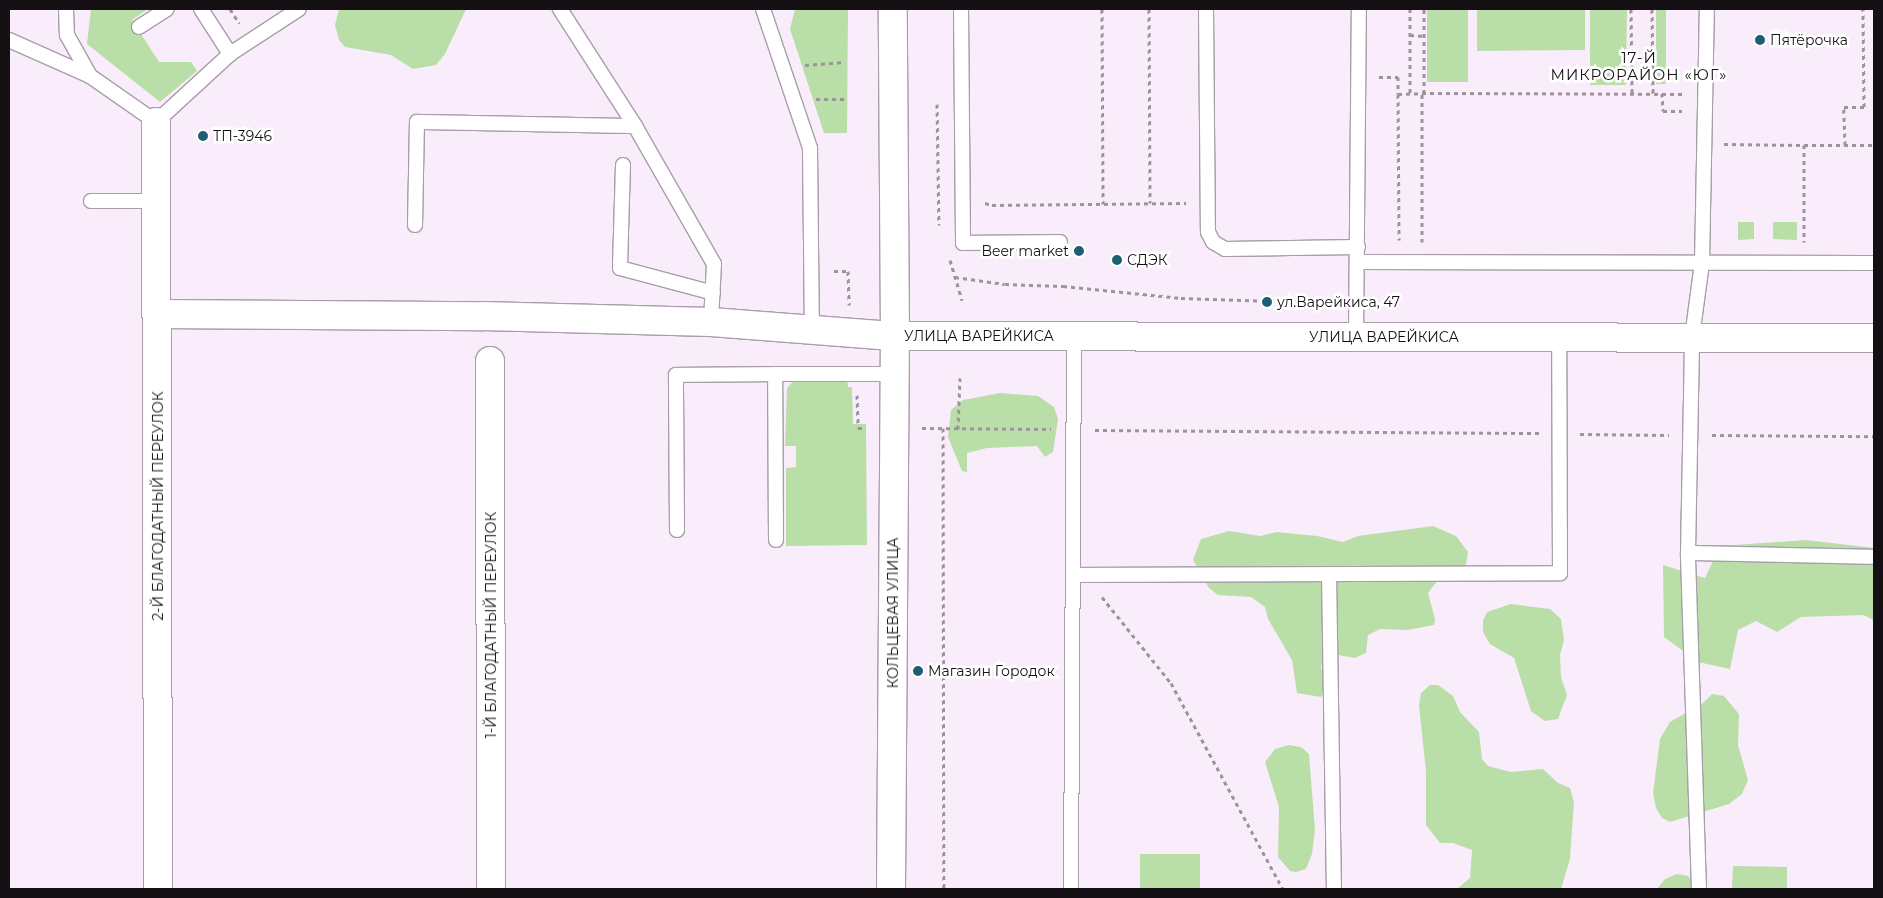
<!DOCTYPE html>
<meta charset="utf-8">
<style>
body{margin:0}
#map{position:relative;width:1883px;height:898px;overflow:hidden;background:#faedfb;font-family:Montserrat,sans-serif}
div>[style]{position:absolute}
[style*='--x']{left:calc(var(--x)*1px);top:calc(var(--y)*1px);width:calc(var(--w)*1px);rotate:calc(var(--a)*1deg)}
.green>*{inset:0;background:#badea7}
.path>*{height:3px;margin-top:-1.5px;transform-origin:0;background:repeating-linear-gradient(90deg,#9d939d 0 4px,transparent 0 8px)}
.roads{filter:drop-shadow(1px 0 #a89da9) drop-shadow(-1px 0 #a89da9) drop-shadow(0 1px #a89da9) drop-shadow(0 -1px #a89da9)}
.lane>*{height:14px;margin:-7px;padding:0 7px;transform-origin:7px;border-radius:7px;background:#fff}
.street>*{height:28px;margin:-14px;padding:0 14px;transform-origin:14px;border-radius:14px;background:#fff}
.secondary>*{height:28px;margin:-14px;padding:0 14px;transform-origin:14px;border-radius:14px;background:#fff}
.dots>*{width:14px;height:14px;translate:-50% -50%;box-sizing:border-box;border:2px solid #fff;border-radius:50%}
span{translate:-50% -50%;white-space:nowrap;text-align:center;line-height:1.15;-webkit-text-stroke:5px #fff;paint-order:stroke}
.poi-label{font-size:14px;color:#141014}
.left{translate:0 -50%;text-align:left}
.right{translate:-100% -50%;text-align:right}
.street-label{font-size:14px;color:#141014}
.neighbourhood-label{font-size:15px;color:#141014;letter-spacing:1px}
.frame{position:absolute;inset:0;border:10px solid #141014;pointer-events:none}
</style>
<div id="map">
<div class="green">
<div style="clip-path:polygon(91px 9px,148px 9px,132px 20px,159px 62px,191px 62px,197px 71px,160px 102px,87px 44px)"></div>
<div style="clip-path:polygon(339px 9px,466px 9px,445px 54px,436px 65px,413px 69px,391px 55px,345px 47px,339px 40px,335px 25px)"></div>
<div style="clip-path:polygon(795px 9px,848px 9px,847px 133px,824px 133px,790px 29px)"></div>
<div style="clip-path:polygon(1427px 9px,1468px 9px,1468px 82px,1427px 82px)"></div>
<div style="clip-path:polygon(1477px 9px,1585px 9px,1585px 50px,1477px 51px)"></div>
<div style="clip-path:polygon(1590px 9px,1627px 9px,1626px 85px,1590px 85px)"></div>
<div style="clip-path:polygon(1656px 9px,1666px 9px,1666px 84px,1656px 84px)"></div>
<div style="clip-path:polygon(1738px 222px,1754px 222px,1754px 239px,1738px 240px)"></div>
<div style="clip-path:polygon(1773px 222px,1797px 222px,1797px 240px,1773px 239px)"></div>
<div style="clip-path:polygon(847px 377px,848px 387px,852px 387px,853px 424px,866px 424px,867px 545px,786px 546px,786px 468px,796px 467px,796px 446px,785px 446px,787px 388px,796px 378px)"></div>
<div style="clip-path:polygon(1000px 393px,1038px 396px,1054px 407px,1058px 419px,1053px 452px,1045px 457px,1037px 446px,987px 448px,967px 453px,967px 472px,962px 471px,948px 437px,951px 410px,963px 400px)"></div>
<div style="clip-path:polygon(1433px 526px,1456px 536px,1468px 552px,1464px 577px,1438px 580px,1428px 593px,1435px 619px,1434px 625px,1407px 630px,1380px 629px,1368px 635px,1366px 653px,1355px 658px,1327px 653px,1321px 666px,1325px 690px,1321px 697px,1297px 693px,1292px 660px,1268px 619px,1265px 607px,1251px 597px,1218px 595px,1209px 588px,1193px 560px,1201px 539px,1229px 531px,1260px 536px,1277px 532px,1317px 536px,1343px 542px,1358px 536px)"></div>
<div style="clip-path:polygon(1806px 540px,1874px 548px,1874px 620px,1863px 615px,1801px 617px,1777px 632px,1756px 621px,1738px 630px,1730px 669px,1698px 662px,1664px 637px,1663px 565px,1705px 578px,1720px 546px)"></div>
<div style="clip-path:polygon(1511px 604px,1550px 609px,1561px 619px,1564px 640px,1560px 655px,1561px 677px,1567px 695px,1558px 719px,1545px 721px,1531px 711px,1514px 658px,1490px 644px,1483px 632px,1483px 621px,1487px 612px)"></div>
<div style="clip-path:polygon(1430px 685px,1438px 685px,1453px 696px,1460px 712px,1479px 732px,1482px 759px,1488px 766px,1511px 772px,1543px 769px,1558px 783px,1570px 788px,1574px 802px,1570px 859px,1561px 889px,1457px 889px,1470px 878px,1472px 850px,1453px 843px,1440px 843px,1426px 825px,1426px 772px,1419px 705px,1421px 693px)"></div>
<div style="clip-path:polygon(1712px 694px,1724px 696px,1739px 714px,1738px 745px,1748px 780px,1742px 794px,1729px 804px,1670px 822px,1662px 818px,1656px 808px,1653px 793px,1660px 739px,1670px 722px,1703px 703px)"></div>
<div style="clip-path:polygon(1289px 745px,1301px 747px,1309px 754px,1315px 830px,1312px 854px,1306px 869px,1296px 872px,1290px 871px,1278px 857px,1279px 807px,1265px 762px,1275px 749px)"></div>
<div style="clip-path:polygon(1140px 854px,1200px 854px,1200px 889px,1140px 889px)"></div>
<div style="clip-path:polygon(1733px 866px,1787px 867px,1787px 889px,1732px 889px)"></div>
<div style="clip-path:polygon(1677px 874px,1688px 876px,1697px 889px,1657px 889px,1665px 879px)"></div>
</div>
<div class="path">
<div style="--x:230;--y:9;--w:17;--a:57"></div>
<div style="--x:1102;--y:9;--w:195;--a:89.7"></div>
<div style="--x:1149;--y:9;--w:194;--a:89.7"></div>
<div style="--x:1410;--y:9;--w:84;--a:90"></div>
<div style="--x:1631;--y:9;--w:84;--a:89.3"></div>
<div style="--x:1652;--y:9;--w:85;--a:89.3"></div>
<div style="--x:1410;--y:35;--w:14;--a:4"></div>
<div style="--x:805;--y:65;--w:40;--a:-4.3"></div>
<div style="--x:1379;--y:77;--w:19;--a:0"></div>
<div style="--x:1398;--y:77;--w:17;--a:90"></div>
<div style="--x:1398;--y:94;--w:24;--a:-2"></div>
<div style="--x:1424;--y:93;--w:84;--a:-90"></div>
<div style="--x:1662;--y:93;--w:18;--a:87"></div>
<div style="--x:1663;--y:111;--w:19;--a:0"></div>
<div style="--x:1398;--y:94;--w:146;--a:89.6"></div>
<div style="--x:816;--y:99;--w:29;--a:0"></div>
<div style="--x:937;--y:104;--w:121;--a:89.1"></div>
<div style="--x:1724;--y:144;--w:80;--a:0.7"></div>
<div style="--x:1804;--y:145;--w:97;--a:90"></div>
<div style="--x:1804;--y:145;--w:70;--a:0"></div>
<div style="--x:1845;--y:145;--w:38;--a:-92"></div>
<div style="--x:1844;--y:107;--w:20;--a:0"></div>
<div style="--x:1864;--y:107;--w:98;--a:-90.6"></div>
<div style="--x:985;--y:203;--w:7;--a:16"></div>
<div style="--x:992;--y:205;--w:194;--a:-0.6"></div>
<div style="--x:1422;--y:242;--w:149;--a:-90"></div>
<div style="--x:1422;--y:93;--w:263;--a:0.2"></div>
<div style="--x:950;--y:260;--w:42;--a:73.3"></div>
<div style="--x:834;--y:271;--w:14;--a:0"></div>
<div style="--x:848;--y:271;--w:34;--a:88"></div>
<div style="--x:955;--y:277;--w:50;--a:8"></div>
<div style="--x:1005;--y:284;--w:58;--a:2"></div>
<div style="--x:1063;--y:286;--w:119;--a:5.8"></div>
<div style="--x:1181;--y:298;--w:119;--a:1.9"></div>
<div style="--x:857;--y:395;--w:33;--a:88"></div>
<div style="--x:858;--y:428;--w:8;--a:0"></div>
<div style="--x:922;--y:428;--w:129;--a:0.4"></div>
<div style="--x:943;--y:428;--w:461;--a:89.9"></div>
<div style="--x:958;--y:429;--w:51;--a:-87.8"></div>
<div style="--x:1095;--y:430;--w:444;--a:0.4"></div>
<div style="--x:1580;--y:434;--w:89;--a:0.6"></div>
<div style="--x:1712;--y:435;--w:162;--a:0.4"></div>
<div style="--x:1102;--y:597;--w:110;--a:51.3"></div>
<div style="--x:1171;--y:683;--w:234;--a:61.5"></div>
</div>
<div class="roads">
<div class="lane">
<div style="--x:66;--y:9;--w:26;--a:88"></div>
<div style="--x:67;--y:35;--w:47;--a:60.7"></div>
<div style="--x:90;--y:76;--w:80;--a:34.9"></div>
<div style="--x:156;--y:122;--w:100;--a:-42.6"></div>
<div style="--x:230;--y:54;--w:82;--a:-33.1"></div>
<div style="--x:201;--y:9;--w:54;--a:57.2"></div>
<div style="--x:560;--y:9;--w:139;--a:57.3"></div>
<div style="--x:635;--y:126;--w:159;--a:60.2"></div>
<div style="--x:714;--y:264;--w:58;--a:93"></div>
<div style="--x:763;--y:9;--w:147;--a:71.3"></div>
<div style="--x:810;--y:148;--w:183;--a:89.4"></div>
<div style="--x:961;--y:9;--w:234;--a:89.5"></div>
<div style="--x:963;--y:243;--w:97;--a:-0.6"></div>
<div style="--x:1206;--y:9;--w:223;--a:89.5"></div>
<div style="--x:1208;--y:232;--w:11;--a:63"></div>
<div style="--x:1213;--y:242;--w:14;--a:30"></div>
<div style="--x:1225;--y:249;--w:133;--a:-0.9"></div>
<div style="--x:139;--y:27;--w:33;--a:-33"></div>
<div style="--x:9;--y:40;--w:89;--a:24"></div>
<div style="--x:623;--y:165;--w:103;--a:91.7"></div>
<div style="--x:620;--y:268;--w:96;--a:15"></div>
<div style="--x:91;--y:201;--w:66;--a:0"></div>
<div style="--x:415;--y:225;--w:103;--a:-88.9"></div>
<div style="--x:417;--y:122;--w:218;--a:1.1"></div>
<div style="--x:1358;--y:262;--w:516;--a:0.11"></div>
<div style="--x:1356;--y:337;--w:328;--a:-89.5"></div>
<div style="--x:677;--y:530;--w:155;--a:-90.4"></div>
<div style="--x:676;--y:375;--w:99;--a:-0.6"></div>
<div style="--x:776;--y:540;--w:166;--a:-90.3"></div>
<div style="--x:775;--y:374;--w:119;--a:0"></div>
<div style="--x:1688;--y:553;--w:216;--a:-88.9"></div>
<div style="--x:1692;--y:337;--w:75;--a:-82.3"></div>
<div style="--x:1702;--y:263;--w:254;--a:-88.9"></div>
<div style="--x:1329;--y:574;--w:315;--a:89.1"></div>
<div style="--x:1073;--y:575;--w:487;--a:-0.2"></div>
<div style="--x:1560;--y:573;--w:236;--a:-90.2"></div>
<div style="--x:1071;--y:889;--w:553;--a:-89.69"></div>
<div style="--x:1699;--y:889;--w:336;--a:-91.9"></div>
<div style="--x:1688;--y:553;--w:186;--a:1.2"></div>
</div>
<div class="street">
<div style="--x:156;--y:122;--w:767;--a:89.85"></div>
<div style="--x:158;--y:314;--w:325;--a:0.4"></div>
<div style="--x:483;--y:316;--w:228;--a:1.5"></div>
<div style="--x:711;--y:322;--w:185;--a:4.4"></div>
<div style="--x:490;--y:361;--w:528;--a:89.89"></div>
</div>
<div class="secondary">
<div style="--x:895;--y:336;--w:979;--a:0.12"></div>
<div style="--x:891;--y:889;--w:553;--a:-89.59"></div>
<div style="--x:895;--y:336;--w:327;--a:-90.4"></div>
</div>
</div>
<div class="dots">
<div style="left:1760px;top:40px;background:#1d5e73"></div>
<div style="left:203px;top:136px;background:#1d5e73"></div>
<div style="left:1079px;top:251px;background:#1d5e73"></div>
<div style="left:1117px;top:260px;background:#1d5e73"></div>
<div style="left:1267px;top:302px;background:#1d5e73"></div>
<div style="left:918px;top:671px;background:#1d5e73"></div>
</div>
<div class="poi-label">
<span class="left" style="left:1770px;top:40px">Пятёрочка</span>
<span class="left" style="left:213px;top:136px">ТП-3946</span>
<span class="right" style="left:1069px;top:251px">Beer market</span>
<span class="left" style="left:1127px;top:260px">СДЭК</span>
<span class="left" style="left:1277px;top:302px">ул.Варейкиса, 47</span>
<span class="left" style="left:928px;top:671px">Магазин Городок</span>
</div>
<div class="street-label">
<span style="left:979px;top:336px">УЛИЦА ВАРЕЙКИСА</span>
<span style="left:1384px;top:337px">УЛИЦА ВАРЕЙКИСА</span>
<span style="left:158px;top:506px;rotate:-90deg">2-Й БЛАГОДАТНЫЙ ПЕРЕУЛОК</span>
<span style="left:893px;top:613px;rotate:-90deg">КОЛЬЦЕВАЯ УЛИЦА</span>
<span style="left:491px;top:625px;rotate:-90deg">1-Й БЛАГОДАТНЫЙ ПЕРЕУЛОК</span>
</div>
<div class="neighbourhood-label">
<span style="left:1639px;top:66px">17-Й<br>МИКРОРАЙОН «ЮГ»</span>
</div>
<div class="frame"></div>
</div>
